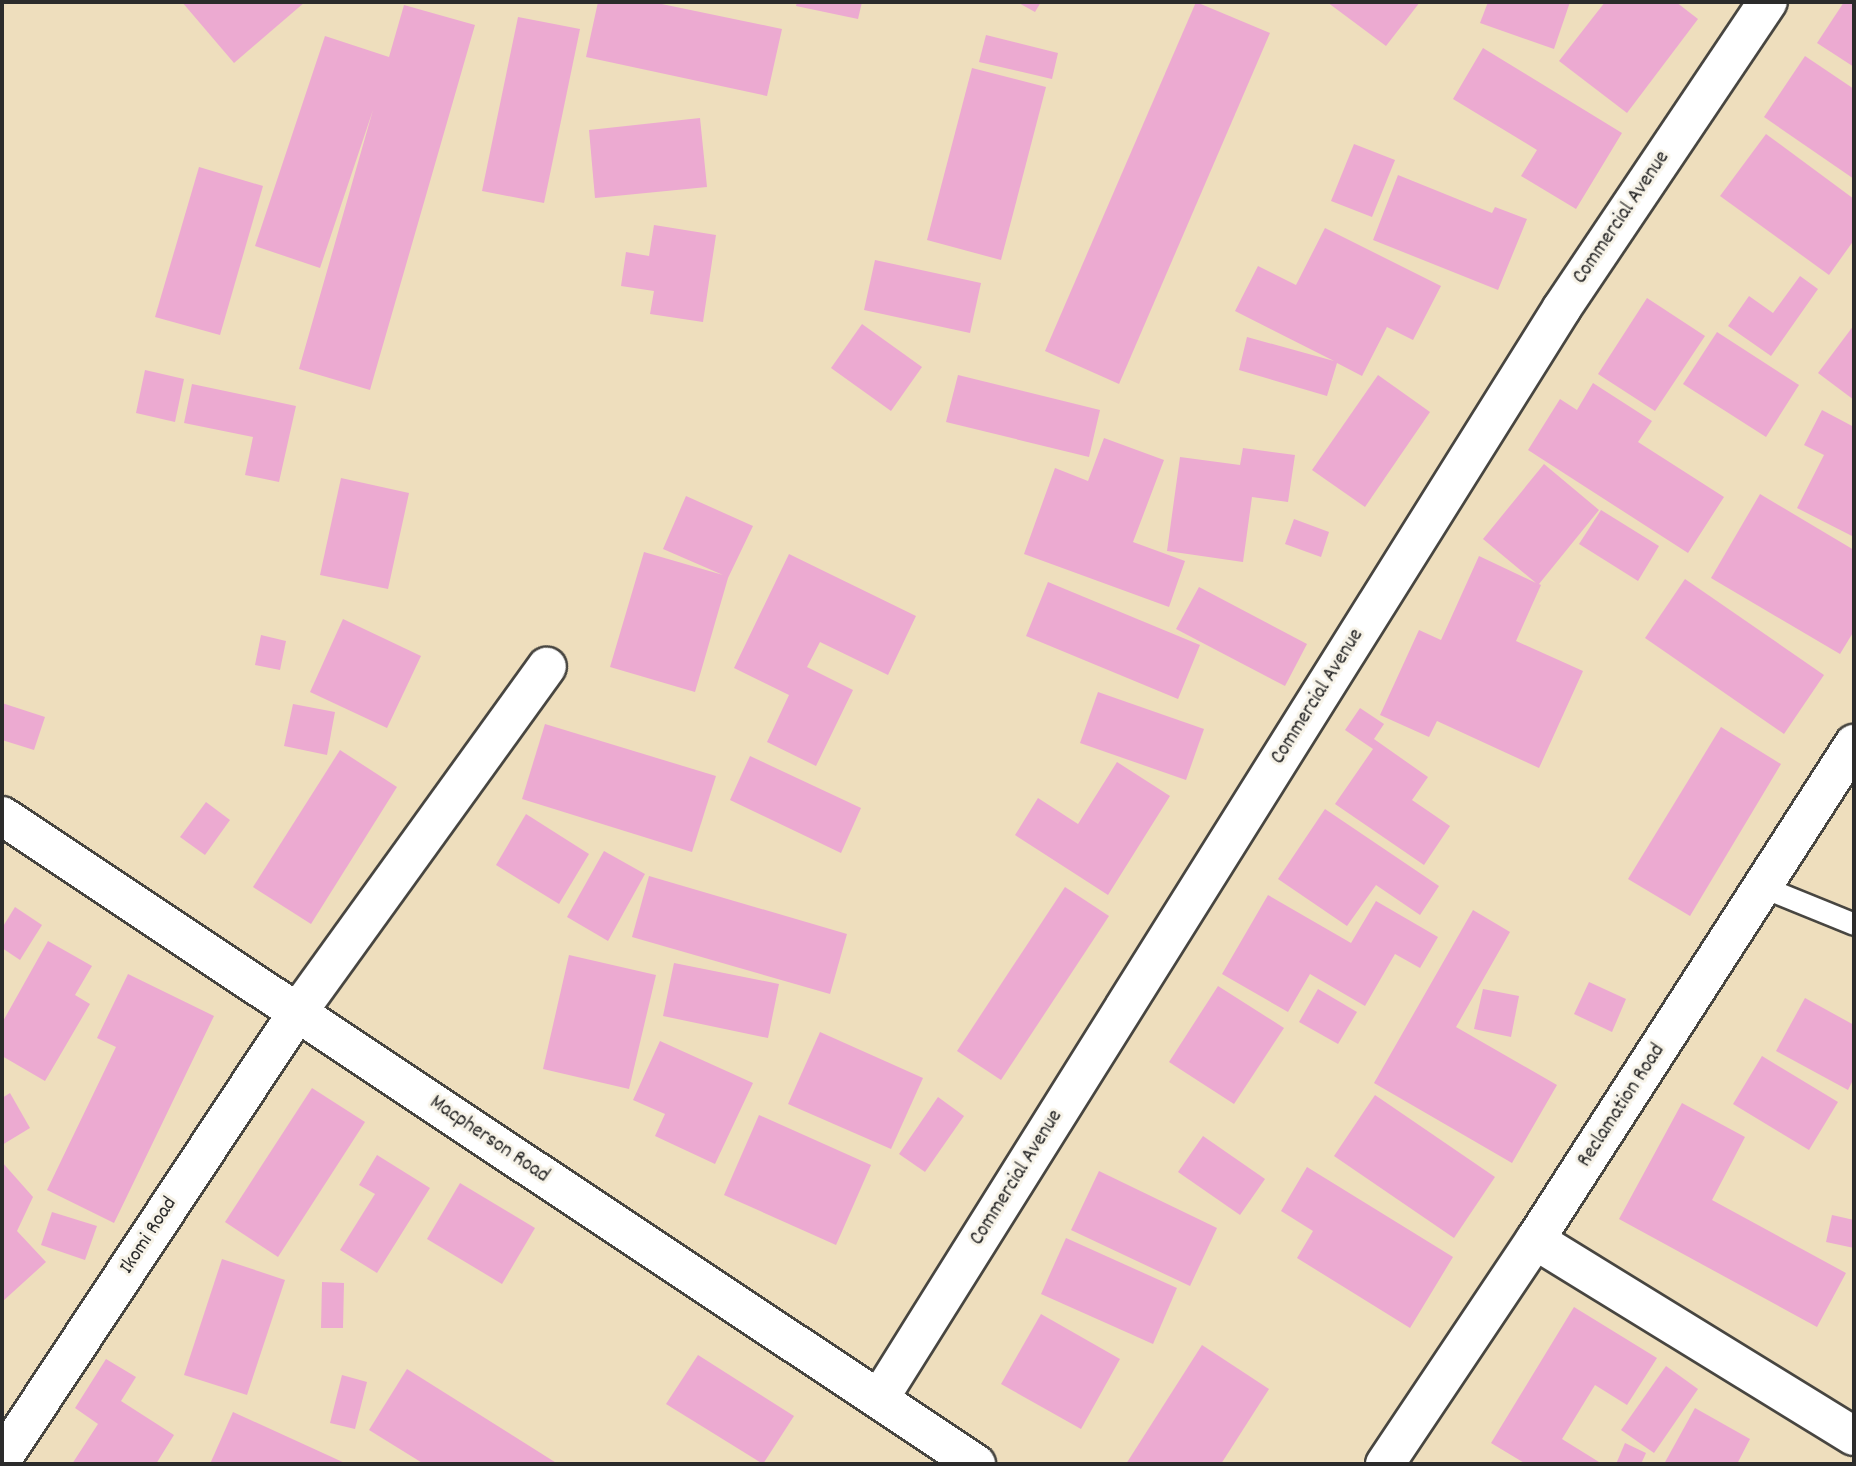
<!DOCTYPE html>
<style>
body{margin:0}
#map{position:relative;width:1856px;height:1466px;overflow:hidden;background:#eedebd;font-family:Dekko,sans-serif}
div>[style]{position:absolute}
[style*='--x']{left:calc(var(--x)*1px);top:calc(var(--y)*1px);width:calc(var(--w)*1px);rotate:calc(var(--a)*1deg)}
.building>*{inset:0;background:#ecaad1}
.roads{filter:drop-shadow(2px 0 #484641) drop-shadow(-2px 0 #484641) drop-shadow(0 2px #484641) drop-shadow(0 -2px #484641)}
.service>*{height:21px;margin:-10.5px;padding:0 10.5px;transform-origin:10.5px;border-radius:10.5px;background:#fff}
.minor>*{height:38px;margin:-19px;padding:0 19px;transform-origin:19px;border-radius:19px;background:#fff}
.tertiary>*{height:38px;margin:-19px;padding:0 19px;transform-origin:19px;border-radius:19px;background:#fff}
span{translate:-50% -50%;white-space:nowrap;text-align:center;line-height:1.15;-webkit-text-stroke:6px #f7f3e8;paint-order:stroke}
.street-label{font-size:21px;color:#2b2b2b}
.frame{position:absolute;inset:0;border:4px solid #2b2b2b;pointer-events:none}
</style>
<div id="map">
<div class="building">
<div style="clip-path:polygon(182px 2px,305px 2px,234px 63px)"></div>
<div style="clip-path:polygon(598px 2px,652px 2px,782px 29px,767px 96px,586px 57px)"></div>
<div style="clip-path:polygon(797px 2px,862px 2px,858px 19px,796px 6px)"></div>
<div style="clip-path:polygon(1017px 2px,1041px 2px,1035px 12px)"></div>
<div style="clip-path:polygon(1196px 2px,1270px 33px,1119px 384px,1045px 351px)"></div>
<div style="clip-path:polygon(1327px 2px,1420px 2px,1386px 46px)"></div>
<div style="clip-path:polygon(1488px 2px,1570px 2px,1554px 49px,1480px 23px)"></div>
<div style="clip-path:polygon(1605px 2px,1676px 2px,1698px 19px,1627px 113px,1559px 61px)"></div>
<div style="clip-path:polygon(1844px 2px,1854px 2px,1854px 67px,1817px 43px)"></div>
<div style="clip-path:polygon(404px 5px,475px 25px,370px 390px,299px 369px,373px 110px,320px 268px,255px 246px,325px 36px,389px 57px)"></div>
<div style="clip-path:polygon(518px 17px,580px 29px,544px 203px,482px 191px)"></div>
<div style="clip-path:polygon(986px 35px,1058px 53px,1052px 79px,979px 62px)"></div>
<div style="clip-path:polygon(1483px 48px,1622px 133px,1576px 209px,1521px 176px,1537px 150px,1453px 99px)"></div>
<div style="clip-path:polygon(1805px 56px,1854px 89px,1854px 179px,1764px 117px)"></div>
<div style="clip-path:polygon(972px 68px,1046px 87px,1001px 260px,927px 240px)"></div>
<div style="clip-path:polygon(700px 118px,707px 187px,595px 198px,589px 130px)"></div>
<div style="clip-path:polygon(1766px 134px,1854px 199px,1854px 240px,1829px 275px,1720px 196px)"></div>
<div style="clip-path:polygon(1354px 144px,1395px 160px,1372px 217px,1331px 201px)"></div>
<div style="clip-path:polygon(199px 167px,263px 186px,220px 335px,155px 317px)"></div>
<div style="clip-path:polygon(1398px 175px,1492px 213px,1495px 207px,1527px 219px,1498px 290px,1373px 240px)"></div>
<div style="clip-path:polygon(654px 225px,716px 235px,703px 322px,650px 314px,654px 291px,621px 286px,626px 252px,649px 256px)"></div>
<div style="clip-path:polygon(1325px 228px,1441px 286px,1413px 340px,1387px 327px,1362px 376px,1337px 363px,1327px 396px,1239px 370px,1247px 337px,1334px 361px,1235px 311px,1258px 266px,1296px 285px)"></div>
<div style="clip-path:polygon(875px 260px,981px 283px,970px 333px,864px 310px)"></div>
<div style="clip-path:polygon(1800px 276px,1818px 289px,1771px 356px,1728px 326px,1749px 296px,1773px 313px)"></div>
<div style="clip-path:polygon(1647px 298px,1705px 336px,1655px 411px,1598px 374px)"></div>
<div style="clip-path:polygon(862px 324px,922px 367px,891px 411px,831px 368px)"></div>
<div style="clip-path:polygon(1854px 325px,1854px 400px,1818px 373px)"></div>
<div style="clip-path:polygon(1717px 332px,1799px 385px,1766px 437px,1683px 384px)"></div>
<div style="clip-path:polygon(145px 370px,184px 379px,175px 422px,136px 413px)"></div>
<div style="clip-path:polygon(958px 375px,1100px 410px,1089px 457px,946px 422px)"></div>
<div style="clip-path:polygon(1378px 375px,1430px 412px,1365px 507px,1312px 470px)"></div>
<div style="clip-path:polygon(1593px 383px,1652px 421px,1638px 442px,1724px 497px,1688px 553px,1528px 450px,1560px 399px,1577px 410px)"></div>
<div style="clip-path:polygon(192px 384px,296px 406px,279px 482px,245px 475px,253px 437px,184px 423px)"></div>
<div style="clip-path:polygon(1822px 410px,1854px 427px,1854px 537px,1797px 508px,1824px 455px,1804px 445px)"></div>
<div style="clip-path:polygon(1104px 438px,1164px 460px,1133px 542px,1185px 561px,1169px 607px,1024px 554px,1055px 468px,1088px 481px)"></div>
<div style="clip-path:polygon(1243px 448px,1295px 455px,1288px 502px,1252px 497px,1243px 562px,1167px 551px,1180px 457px,1240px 465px)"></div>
<div style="clip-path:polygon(1544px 464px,1599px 510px,1539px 584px,1541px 585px,1516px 641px,1583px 671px,1539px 768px,1437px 721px,1429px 737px,1380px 715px,1419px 630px,1441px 640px,1479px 556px,1536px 583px,1483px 539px)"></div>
<div style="clip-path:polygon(341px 478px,409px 493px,388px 589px,320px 575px)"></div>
<div style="clip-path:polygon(1760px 494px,1854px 550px,1854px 631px,1840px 654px,1711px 578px)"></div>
<div style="clip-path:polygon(686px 496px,753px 526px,728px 578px,695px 692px,610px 667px,644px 552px,723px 575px,663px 549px)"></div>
<div style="clip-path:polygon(1601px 510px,1659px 546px,1638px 581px,1579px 544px)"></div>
<div style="clip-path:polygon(1294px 519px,1329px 532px,1321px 557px,1285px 544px)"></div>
<div style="clip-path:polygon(789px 554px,916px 616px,888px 675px,820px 642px,807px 667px,853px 690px,816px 766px,767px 742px,789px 695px,734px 668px)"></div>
<div style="clip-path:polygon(1685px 579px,1824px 675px,1784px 734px,1645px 638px)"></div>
<div style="clip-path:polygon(1048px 582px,1200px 645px,1178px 699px,1026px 636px)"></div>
<div style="clip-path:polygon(1199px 587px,1307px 644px,1285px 686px,1176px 629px)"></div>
<div style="clip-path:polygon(343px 619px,421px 656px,387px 728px,310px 692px)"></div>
<div style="clip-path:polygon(261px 635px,286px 641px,280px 670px,255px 665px)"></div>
<div style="clip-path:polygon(1098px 692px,1204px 729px,1186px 780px,1080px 743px)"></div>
<div style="clip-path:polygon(2px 703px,45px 717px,34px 750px,2px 740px)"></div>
<div style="clip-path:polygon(293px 704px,335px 712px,327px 755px,284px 746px)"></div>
<div style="clip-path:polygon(1360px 708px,1384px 724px,1374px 739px,1428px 777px,1412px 800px,1450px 826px,1424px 865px,1335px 804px,1373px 749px,1345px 730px)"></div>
<div style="clip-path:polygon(545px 724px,716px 776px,692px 852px,522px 799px)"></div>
<div style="clip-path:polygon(1721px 727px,1781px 764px,1690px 916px,1628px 879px)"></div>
<div style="clip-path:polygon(340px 750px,397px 787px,311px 924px,253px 887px)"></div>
<div style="clip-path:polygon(750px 756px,861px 808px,841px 853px,730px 800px)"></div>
<div style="clip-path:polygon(1117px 762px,1170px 796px,1108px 895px,1015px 835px,1038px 798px,1078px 824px)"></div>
<div style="clip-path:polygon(206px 802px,230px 820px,205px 855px,180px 837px)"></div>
<div style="clip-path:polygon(1325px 809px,1439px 886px,1420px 915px,1376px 885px,1347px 926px,1278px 879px)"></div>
<div style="clip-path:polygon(526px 814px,589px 854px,559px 904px,496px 865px)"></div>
<div style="clip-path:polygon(604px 851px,645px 874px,608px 941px,567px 917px)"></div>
<div style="clip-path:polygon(649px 876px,847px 934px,830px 994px,632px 937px)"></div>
<div style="clip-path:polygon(1065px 887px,1109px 916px,1001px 1080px,957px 1051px)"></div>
<div style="clip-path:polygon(1268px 895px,1351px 943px,1376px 901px,1438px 937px,1420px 968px,1395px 954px,1365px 1006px,1310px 974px,1288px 1012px,1222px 974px)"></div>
<div style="clip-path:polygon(15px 907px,42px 925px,20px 960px,2px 948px,2px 928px)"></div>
<div style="clip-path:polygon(1473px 910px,1510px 932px,1456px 1027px,1557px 1085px,1512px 1163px,1374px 1083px)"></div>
<div style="clip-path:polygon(48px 941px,92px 966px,75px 995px,90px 1004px,45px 1081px,2px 1056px,2px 1023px)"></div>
<div style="clip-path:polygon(569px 955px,656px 975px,629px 1089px,543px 1069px)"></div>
<div style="clip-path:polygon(674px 963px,779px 984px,768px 1038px,663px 1016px)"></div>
<div style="clip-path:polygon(128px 974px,214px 1016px,114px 1223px,47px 1190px,116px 1047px,97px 1038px)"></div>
<div style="clip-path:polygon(1589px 982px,1626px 999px,1612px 1032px,1574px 1014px)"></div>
<div style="clip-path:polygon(1218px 986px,1284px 1028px,1234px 1104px,1169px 1062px)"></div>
<div style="clip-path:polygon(1318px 989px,1357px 1012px,1338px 1044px,1299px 1022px)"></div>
<div style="clip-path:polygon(1483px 989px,1519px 996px,1511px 1037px,1474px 1029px)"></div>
<div style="clip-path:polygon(1805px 998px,1854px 1025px,1854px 1078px,1848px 1090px,1776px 1051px)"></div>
<div style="clip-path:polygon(820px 1032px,923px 1078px,891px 1149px,788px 1104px)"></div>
<div style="clip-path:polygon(660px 1041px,753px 1083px,715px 1164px,655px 1136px,665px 1114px,633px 1100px)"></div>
<div style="clip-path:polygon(1762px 1056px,1838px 1102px,1809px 1150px,1733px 1104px)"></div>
<div style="clip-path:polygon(312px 1088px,365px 1122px,278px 1257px,225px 1222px)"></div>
<div style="clip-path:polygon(10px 1093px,30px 1128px,2px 1145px,2px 1098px)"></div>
<div style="clip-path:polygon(1375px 1095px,1495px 1177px,1454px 1238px,1334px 1156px)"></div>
<div style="clip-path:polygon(938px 1097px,964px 1116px,925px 1172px,899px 1154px)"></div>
<div style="clip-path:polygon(1682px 1103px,1745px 1137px,1712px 1200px,1846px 1273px,1817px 1327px,1619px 1219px)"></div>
<div style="clip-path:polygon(759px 1115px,871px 1165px,836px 1245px,724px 1195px)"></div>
<div style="clip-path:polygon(1203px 1136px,1265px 1179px,1240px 1215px,1178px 1172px)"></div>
<div style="clip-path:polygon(377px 1155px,430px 1188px,377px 1273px,340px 1250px,375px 1194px,359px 1185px)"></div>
<div style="clip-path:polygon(2px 1162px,33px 1197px,17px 1231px,46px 1262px,2px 1302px)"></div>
<div style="clip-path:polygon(1307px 1167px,1453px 1257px,1410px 1328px,1297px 1258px,1313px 1231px,1281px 1211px)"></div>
<div style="clip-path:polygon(1099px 1171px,1217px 1228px,1190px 1286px,1071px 1230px)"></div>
<div style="clip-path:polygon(460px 1183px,535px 1228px,502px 1284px,427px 1239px)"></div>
<div style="clip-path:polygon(52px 1212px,97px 1226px,85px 1260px,41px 1245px)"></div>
<div style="clip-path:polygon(1832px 1215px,1854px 1220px,1854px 1248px,1826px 1242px)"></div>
<div style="clip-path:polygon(1066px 1238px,1177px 1288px,1153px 1344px,1041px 1294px)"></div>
<div style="clip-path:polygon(222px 1259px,285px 1280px,247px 1395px,184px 1375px)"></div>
<div style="clip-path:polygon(322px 1282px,344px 1283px,343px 1328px,321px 1328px)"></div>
<div style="clip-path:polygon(1574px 1307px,1657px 1358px,1627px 1405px,1595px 1385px,1562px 1439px,1599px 1462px,1598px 1464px,1526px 1464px,1491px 1443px)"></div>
<div style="clip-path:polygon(1041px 1314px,1120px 1359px,1081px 1429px,1001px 1384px)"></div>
<div style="clip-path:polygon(1202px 1345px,1269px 1389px,1221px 1464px,1126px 1464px)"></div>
<div style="clip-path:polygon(698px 1355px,794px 1416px,763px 1464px,666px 1404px)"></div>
<div style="clip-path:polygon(106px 1359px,136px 1377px,121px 1401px,174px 1435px,156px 1464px,72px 1464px,98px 1424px,75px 1408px)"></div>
<div style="clip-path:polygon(1666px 1366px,1698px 1389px,1654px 1453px,1621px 1430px)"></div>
<div style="clip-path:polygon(407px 1369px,558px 1464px,424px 1464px,369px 1430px)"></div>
<div style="clip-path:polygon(342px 1375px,367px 1382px,355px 1429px,330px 1423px)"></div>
<div style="clip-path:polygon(1695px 1408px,1750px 1439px,1737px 1464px,1664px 1464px)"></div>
<div style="clip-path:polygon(233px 1412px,347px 1464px,210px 1464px)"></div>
<div style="clip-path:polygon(1625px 1443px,1646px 1453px,1641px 1464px,1616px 1464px)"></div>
</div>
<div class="roads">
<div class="service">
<div style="--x:1763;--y:887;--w:98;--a:22.1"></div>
</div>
<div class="minor">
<div style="--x:1535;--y:1240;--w:374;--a:31.6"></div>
<div style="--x:879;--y:1399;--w:1287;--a:-57.95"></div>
<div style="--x:1562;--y:308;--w:369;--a:-56.1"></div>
<div style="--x:2;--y:1459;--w:535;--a:-56.52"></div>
<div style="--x:297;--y:1013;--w:427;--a:-54.2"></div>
<div style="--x:1385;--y:1464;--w:270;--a:-56.2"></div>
<div style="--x:1535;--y:1240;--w:590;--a:-57.25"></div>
</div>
<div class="tertiary">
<div style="--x:2;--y:816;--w:1170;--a:33.64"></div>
</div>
</div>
<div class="street-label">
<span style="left:1622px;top:218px;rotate:-56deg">Commercial Avenue</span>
<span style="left:1318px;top:697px;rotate:-58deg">Commercial Avenue</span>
<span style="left:1622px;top:1106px;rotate:-57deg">Reclamation Road</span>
<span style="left:489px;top:1140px;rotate:34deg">Macpherson Road</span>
<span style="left:1017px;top:1178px;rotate:-58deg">Commercial Avenue</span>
<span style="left:149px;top:1236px;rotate:-57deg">Ikomi Road</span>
</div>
<div class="frame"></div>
</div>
